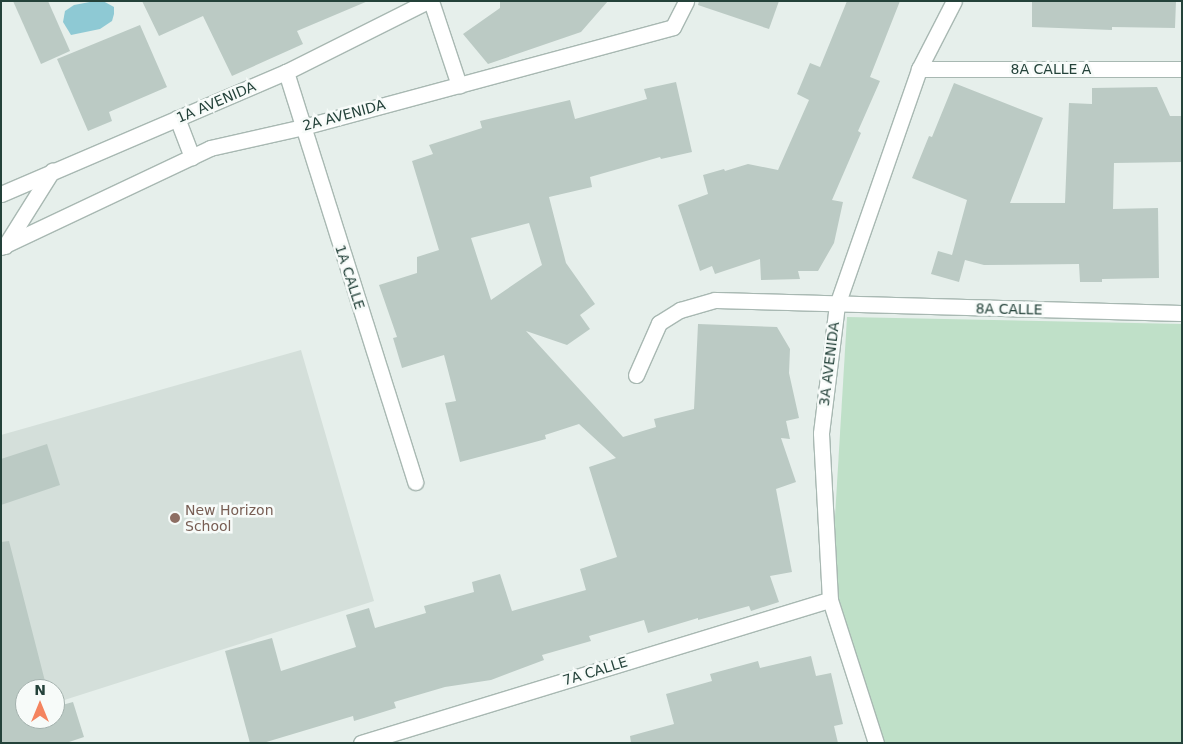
<!DOCTYPE html>
<style>
body{margin:0}
#map{position:relative;width:1183px;height:744px;overflow:hidden;background:#e6efeb;font-family:"DejaVu Sans",sans-serif}
div>[style]{position:absolute}
[style*='--x']{left:calc(var(--x)*1px);top:calc(var(--y)*1px);width:calc(var(--w)*1px);rotate:calc(var(--a)*1deg)}
.built>*{inset:0;background:#d4dfda}
.green>*{inset:0;background:#bfe0c8}
.water>*{inset:0;background:#8ec9d4}
.building>*{inset:0;background:#bbcac4}
.roads{filter:drop-shadow(1px 0 #a8b8b2) drop-shadow(-1px 0 #a8b8b2) drop-shadow(0 1px #a8b8b2) drop-shadow(0 -1px #a8b8b2)}
.street>*{height:15px;margin:-7.5px;padding:0 7.5px;transform-origin:7.5px;border-radius:7.5px;background:#fff}
.dots>*{width:14px;height:14px;translate:-50% -50%;box-sizing:border-box;border:2px solid #f7fbf9;border-radius:50%}
span{translate:-50% -50%;white-space:nowrap;text-align:center;line-height:1.15;-webkit-text-stroke:5px #f7fbf9;paint-order:stroke}
.street-label{font-size:14px;color:#24423a}
.education-label{font-size:14px;color:#785e54}
.left{translate:0 -50%;text-align:left}
.frame{position:absolute;inset:0;border:2px solid #24423a;pointer-events:none}
.north{position:absolute;left:15px;top:679px;width:50px;height:50px;box-sizing:border-box;background:#f7fbf9;border:1px solid #a3b1ad;border-radius:50%;rotate:0deg;font-size:14px;font-weight:700;line-height:20px;text-align:center;color:#24423a}
.north::after{content:'';display:block;margin:auto;width:18px;height:22px;background:#f4845f;clip-path:polygon(50% 0,100% 100%,50% 72%,0 100%)}
</style>
<div id="map">
<div class="built">
<div style="clip-path:polygon(301px 350px,374px 601px,55px 703px,55px 689px,25px 689px,1px 720px,1px 435px)"></div>
</div>
<div class="green">
<div style="clip-path:polygon(847px 317px,1182px 324px,1182px 743px,876px 743px,830px 600px)"></div>
</div>
<div class="water">
<div style="clip-path:polygon(95px 1px,103px 1px,114px 7px,114px 14px,112px 21px,100px 29px,71px 35px,63px 22px,65px 11px,74px 5px)"></div>
</div>
<div class="building">
<div style="clip-path:polygon(13px 1px,48px 1px,70px 51px,41px 64px)"></div>
<div style="clip-path:polygon(142px 1px,368px 1px,297px 31px,303px 44px,232px 76px,203px 16px,159px 36px)"></div>
<div style="clip-path:polygon(500px 1px,608px 1px,581px 32px,488px 64px,463px 34px,500px 8px)"></div>
<div style="clip-path:polygon(699px 1px,779px 1px,769px 29px,698px 5px)"></div>
<div style="clip-path:polygon(847px 1px,900px 1px,870px 77px,880px 81px,858px 131px,861px 133px,832px 200px,843px 202px,834px 243px,818px 271px,798px 271px,800px 279px,761px 280px,760px 259px,715px 274px,712px 266px,700px 271px,678px 205px,708px 194px,703px 175px,724px 169px,725px 171px,748px 164px,778px 170px,809px 100px,797px 94px,810px 63px,820px 67px)"></div>
<div style="clip-path:polygon(1032px 1px,1176px 1px,1175px 28px,1112px 27px,1112px 30px,1032px 27px)"></div>
<div style="clip-path:polygon(140px 25px,167px 87px,109px 112px,112px 121px,88px 131px,57px 59px)"></div>
<div style="clip-path:polygon(evenodd,676px 82px,692px 152px,661px 159px,660px 157px,590px 177px,592px 187px,549px 197px,566px 263px,595px 304px,580px 315px,590px 329px,567px 345px,526px 331px,623px 437px,656px 427px,654px 419px,694px 409px,698px 324px,777px 327px,790px 349px,789px 373px,799px 418px,786px 421px,790px 439px,781px 438px,796px 482px,776px 489px,792px 572px,770px 576px,779px 602px,751px 611px,749px 606px,698px 620px,698px 618px,648px 633px,644px 620px,589px 636px,591px 641px,542px 655px,544px 660px,491px 680px,445px 687px,394px 702px,396px 708px,354px 721px,353px 716px,263px 743px,250px 743px,225px 651px,272px 638px,281px 671px,356px 647px,346px 615px,369px 608px,375px 628px,426px 613px,424px 606px,474px 592px,472px 582px,500px 574px,512px 611px,586px 590px,580px 569px,617px 557px,589px 467px,616px 458px,579px 424px,545px 435px,546px 439px,460px 462px,445px 403px,456px 401px,444px 355px,402px 368px,393px 338px,397px 337px,379px 285px,417px 273px,417px 257px,439px 250px,412px 161px,433px 154px,429px 145px,482px 128px,480px 121px,570px 100px,575px 119px,647px 99px,644px 89px,676px 82px,529px 223px,542px 265px,491px 300px,471px 238px,529px 223px)"></div>
<div style="clip-path:polygon(954px 83px,1043px 118px,1010px 203px,1065px 203px,1069px 103px,1092px 104px,1092px 88px,1157px 87px,1170px 116px,1182px 116px,1182px 162px,1114px 163px,1113px 209px,1158px 208px,1159px 278px,1102px 279px,1102px 282px,1080px 282px,1079px 264px,984px 265px,965px 260px,959px 282px,931px 274px,938px 251px,952px 255px,967px 200px,912px 178px,929px 136px,932px 137px)"></div>
<div style="clip-path:polygon(47px 444px,60px 485px,1px 505px,1px 459px)"></div>
<div style="clip-path:polygon(9px 541px,47px 689px,25px 689px,25px 719px,55px 719px,55px 707px,73px 702px,84px 737px,66px 743px,1px 743px,1px 542px)"></div>
<div style="clip-path:polygon(811px 656px,816px 676px,831px 673px,843px 724px,834px 726px,838px 743px,631px 743px,630px 736px,674px 724px,666px 694px,712px 681px,710px 674px,758px 661px,760px 668px)"></div>
</div>
<div class="roads">
<div class="street">
<div style="--x:431;--y:1;--w:89;--a:71.6"></div>
<div style="--x:919;--y:69;--w:263;--a:0"></div>
<div style="--x:286;--y:72;--w:430;--a:72.5"></div>
<div style="--x:177;--y:118;--w:42;--a:69"></div>
<div style="--x:1;--y:194;--w:310;--a:-23.2"></div>
<div style="--x:286;--y:72;--w:159;--a:-26.6"></div>
<div style="--x:5;--y:246;--w:89;--a:-57.9"></div>
<div style="--x:1;--y:247;--w:231;--a:-25.3"></div>
<div style="--x:210;--y:148;--w:95;--a:-12.7"></div>
<div style="--x:303;--y:127;--w:383;--a:-15.1"></div>
<div style="--x:673;--y:27;--w:29;--a:-63"></div>
<div style="--x:636;--y:375;--w:57;--a:-66.1"></div>
<div style="--x:659;--y:323;--w:25;--a:-32"></div>
<div style="--x:680;--y:310;--w:36;--a:-16"></div>
<div style="--x:715;--y:300;--w:467;--a:1.6"></div>
<div style="--x:361;--y:743;--w:490;--a:-17"></div>
<div style="--x:876;--y:743;--w:150;--a:-107.8"></div>
<div style="--x:830;--y:600;--w:167;--a:-93.1"></div>
<div style="--x:821;--y:433;--w:129;--a:-82.9"></div>
<div style="--x:837;--y:305;--w:250;--a:-70.8"></div>
<div style="--x:919;--y:69;--w:76;--a:-62.8"></div>
</div>
</div>
<div class="dots">
<div style="left:175px;top:518px;background:#8d6e63"></div>
</div>
<div class="street-label">
<span style="left:1051px;top:69px">8A CALLE A</span>
<span style="left:216px;top:102px;rotate:-23deg">1A AVENIDA</span>
<span style="left:344px;top:115px;rotate:-15deg">2A AVENIDA</span>
<span style="left:350px;top:277px;rotate:72deg">1A CALLE</span>
<span style="left:1009px;top:309px;rotate:1deg">8A CALLE</span>
<span style="left:829px;top:364px;rotate:-83deg">3A AVENIDA</span>
<span style="left:595px;top:671px;rotate:-17deg">7A CALLE</span>
</div>
<div class="education-label">
<span class="left" style="left:185px;top:518px">New Horizon<br>School</span>
</div>
<div class="frame"></div>
<div class="north">N</div>
</div>
